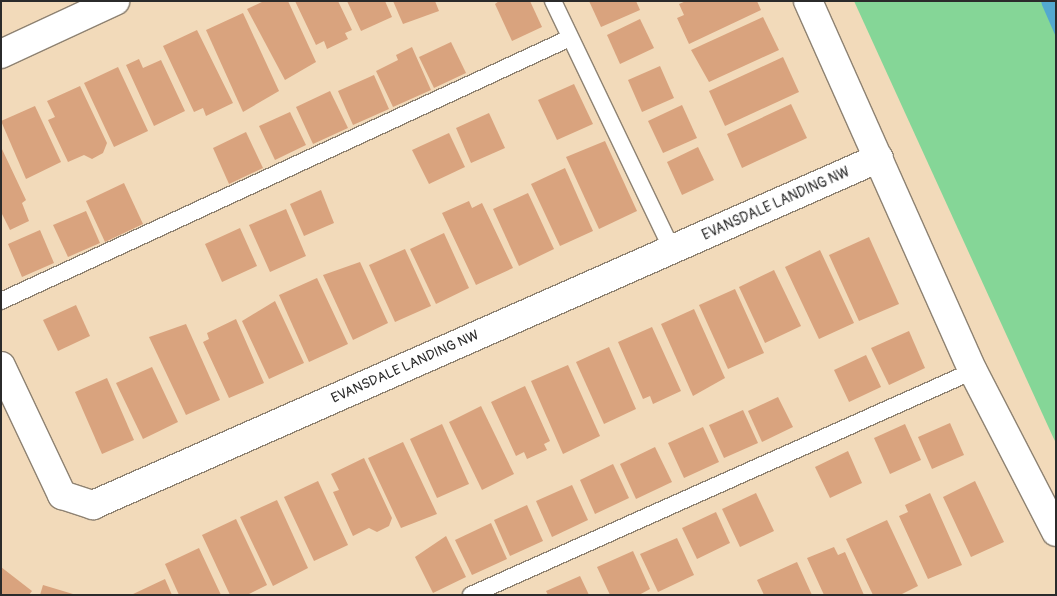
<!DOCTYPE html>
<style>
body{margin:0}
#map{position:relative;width:1057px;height:596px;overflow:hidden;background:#f2daba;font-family:Pangolin,sans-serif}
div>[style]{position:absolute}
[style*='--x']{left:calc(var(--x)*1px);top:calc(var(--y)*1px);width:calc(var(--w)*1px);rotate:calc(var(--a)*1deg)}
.green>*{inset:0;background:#85d697}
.water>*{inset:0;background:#53a9cf}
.building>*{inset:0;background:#d9a37e}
.roads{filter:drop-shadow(1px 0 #8e8272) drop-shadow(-1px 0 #8e8272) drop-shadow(0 1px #8e8272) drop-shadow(0 -1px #8e8272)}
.lane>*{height:16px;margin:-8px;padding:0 8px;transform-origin:8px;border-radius:8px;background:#fff}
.street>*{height:28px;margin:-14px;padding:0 14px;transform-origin:14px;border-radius:14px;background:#fff}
span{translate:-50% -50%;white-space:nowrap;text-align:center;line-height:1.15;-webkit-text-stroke:4px #fff;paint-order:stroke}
.street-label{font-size:14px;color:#2b2b2b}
.frame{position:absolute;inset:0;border:2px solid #2b2b2b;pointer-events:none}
</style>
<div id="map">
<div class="green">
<div style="clip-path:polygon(854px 1px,1056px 1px,1056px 443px,1053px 437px)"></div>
</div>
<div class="water">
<div style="clip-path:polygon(1041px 1px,1056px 1px,1056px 37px,1042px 5px)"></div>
</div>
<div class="building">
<div style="clip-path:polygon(264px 1px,288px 1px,316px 62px,285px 80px,247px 9px)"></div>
<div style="clip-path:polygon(295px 1px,338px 1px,352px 30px,345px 33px,348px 39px,327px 49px,324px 41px,316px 45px)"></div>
<div style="clip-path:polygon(347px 1px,385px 1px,392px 17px,361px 31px)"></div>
<div style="clip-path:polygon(393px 1px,435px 1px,439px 11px,403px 24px)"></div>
<div style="clip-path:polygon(499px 1px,530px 1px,542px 27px,512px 41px,495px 4px)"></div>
<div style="clip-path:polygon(589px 1px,636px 1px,640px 10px,601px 27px)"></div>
<div style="clip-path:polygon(686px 1px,757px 1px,761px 10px,689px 44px,677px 18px,684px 15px,679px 4px)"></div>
<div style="clip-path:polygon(243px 13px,279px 91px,243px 112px,206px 30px)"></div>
<div style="clip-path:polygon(763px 17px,779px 50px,709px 82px,691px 50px)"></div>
<div style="clip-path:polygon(640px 19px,654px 48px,620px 64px,607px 35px)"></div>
<div style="clip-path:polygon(197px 30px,233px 103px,206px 116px,203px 108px,194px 112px,163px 46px)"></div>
<div style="clip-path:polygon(451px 42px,466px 73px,434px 88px,419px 57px)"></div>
<div style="clip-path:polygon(412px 47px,431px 90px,393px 107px,376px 71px,398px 60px,396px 55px)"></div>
<div style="clip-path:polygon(783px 57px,799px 92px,725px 126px,709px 91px)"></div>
<div style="clip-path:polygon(139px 59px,143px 68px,161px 60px,185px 111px,154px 126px,126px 65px)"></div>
<div style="clip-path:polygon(660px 66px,674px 98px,642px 112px,628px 80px)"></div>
<div style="clip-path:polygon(118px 67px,148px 131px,114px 147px,84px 83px)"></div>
<div style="clip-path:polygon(374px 75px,389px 109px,353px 125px,338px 91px)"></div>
<div style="clip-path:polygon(574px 84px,593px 124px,557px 140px,538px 100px)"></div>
<div style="clip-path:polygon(80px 86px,107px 143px,103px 153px,92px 159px,84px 155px,68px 162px,48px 120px,55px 117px,47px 101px)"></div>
<div style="clip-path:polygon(330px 91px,348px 128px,313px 144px,296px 107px)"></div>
<div style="clip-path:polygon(791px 104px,807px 138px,742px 168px,727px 134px)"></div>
<div style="clip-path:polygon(682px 105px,697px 138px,663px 153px,648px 121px)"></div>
<div style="clip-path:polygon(35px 106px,61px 162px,26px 179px,1px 121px)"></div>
<div style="clip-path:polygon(290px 112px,306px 145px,275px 160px,259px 126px)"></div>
<div style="clip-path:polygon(489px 113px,505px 148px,471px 163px,456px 128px)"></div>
<div style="clip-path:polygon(246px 132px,263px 168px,229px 184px,213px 148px)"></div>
<div style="clip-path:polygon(449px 133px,465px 167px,429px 184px,412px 150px)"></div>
<div style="clip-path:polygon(605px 141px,637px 211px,599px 229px,566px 157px)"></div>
<div style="clip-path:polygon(1px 147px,26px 200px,22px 203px,29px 221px,10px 230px,1px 212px)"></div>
<div style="clip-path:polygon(698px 147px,714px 180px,682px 195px,667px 162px)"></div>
<div style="clip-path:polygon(565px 168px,593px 231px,560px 246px,531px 184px)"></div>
<div style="clip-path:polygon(124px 183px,143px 224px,105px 242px,86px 201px)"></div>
<div style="clip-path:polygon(321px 190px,334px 223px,304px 236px,290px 204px)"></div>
<div style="clip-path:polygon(528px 193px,554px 249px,519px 266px,493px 209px)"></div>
<div style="clip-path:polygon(469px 201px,472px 208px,482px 203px,513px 268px,476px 285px,442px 213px)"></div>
<div style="clip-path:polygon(286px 209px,306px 256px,270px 272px,249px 225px)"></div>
<div style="clip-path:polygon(86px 211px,100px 243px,68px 257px,53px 225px)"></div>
<div style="clip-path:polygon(240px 228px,257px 266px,222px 282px,205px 244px)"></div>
<div style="clip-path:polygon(40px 230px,54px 263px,22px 277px,8px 244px)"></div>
<div style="clip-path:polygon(444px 233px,469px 288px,436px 304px,410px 249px)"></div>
<div style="clip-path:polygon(869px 237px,899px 304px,859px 321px,829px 255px)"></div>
<div style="clip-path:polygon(405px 249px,431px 306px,395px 322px,369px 265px)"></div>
<div style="clip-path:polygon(820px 250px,854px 323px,819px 339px,785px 267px)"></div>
<div style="clip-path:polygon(360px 262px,388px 323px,353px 340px,323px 275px)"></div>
<div style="clip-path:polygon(774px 270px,801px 326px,765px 343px,739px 287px)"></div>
<div style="clip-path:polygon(317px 278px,348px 344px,309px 362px,279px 295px)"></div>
<div style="clip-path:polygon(735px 289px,764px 353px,728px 369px,699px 305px)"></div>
<div style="clip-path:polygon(275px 301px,304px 363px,269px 379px,242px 321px)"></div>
<div style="clip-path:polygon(76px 305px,90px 336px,58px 351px,43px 320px)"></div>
<div style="clip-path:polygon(694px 309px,725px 378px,693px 396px,661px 324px)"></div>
<div style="clip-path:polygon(236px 319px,264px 383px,229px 398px,203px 342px,209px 339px,207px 333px)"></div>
<div style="clip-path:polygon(186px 324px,220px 400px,186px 415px,149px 337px)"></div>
<div style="clip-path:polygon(652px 327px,681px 391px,653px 404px,650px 396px,643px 399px,618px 342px)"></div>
<div style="clip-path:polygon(909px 331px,925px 368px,889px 385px,871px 348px)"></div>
<div style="clip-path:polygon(609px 347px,636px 409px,604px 424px,576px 362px)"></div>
<div style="clip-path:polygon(866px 355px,881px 387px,849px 402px,834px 370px)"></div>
<div style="clip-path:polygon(568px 365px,600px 436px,563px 454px,531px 381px)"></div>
<div style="clip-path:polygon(152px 367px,178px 422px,143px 439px,116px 383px)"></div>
<div style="clip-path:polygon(107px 378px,134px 440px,102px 454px,75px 392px)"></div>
<div style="clip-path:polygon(525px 386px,550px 441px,544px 444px,547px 450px,527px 459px,524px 452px,516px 456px,491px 402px)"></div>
<div style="clip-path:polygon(778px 397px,793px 427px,762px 442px,748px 411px)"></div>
<div style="clip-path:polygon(481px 406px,514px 474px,482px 490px,449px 422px)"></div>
<div style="clip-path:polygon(743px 410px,758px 443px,724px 458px,709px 425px)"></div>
<div style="clip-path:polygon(950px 423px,964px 455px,932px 469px,918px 437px)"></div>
<div style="clip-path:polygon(442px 424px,469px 484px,437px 498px,410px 439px)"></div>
<div style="clip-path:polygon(905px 424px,921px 460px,890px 474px,874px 438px)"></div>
<div style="clip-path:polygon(703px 427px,719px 462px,684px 478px,668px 443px)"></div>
<div style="clip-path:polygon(403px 442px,437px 514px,401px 528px,368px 458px)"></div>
<div style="clip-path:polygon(655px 447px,672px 482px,636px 499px,620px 464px)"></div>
<div style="clip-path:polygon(848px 451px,862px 483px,830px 498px,815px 467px)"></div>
<div style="clip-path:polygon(364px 458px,392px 518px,389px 526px,377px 532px,369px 528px,353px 536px,333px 492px,339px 490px,331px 474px)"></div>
<div style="clip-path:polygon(613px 464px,629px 498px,595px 514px,580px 480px)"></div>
<div style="clip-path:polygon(318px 481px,348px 545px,314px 561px,284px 497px)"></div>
<div style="clip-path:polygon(975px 481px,1004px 542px,971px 557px,943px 497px)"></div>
<div style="clip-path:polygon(572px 485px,588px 520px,552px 537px,536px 501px)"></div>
<div style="clip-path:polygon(756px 493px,774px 531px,740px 547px,722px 509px)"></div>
<div style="clip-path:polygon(930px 493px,962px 565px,928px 579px,899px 516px,908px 512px,905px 505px)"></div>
<div style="clip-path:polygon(277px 500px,308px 568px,273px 586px,240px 517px)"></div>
<div style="clip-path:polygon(527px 505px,543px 541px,510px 556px,494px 520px)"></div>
<div style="clip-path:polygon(716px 512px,730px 543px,697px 559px,682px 528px)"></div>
<div style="clip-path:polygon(236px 519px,267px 585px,247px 595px,230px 595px,202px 535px)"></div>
<div style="clip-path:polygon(887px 520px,918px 586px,900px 595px,873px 595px,846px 539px)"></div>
<div style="clip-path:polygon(491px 523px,507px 559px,472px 575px,455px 540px)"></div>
<div style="clip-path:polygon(446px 536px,466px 577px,433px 593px,415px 557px)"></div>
<div style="clip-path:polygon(677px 538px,694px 575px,658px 592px,640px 554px)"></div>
<div style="clip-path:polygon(834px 547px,838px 555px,845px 552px,864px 595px,824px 595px,807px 558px)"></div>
<div style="clip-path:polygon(199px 548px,221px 595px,179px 595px,165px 564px)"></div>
<div style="clip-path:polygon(633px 551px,650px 589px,639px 595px,610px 595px,597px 567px)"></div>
<div style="clip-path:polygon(797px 562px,812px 595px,764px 595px,757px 580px)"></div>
<div style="clip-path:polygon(1px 567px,32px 591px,29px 595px,1px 595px)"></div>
<div style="clip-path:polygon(580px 576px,589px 595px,548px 595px,546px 591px)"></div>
<div style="clip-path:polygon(165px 579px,172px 595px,131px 595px)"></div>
<div style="clip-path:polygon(43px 585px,73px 594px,73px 595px,40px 595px)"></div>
</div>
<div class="roads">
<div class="lane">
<div style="--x:553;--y:1;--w:275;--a:64.4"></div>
<div style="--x:1;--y:301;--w:627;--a:-24.81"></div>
<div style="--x:471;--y:595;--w:550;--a:-24.05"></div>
</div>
<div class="street">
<div style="--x:808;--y:1;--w:405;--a:66"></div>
<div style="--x:973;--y:371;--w:181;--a:62.7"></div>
<div style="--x:1;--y:54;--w:126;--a:-24.9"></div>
<div style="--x:1;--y:366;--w:143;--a:64.7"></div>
<div style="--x:62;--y:495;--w:33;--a:18"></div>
<div style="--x:93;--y:505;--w:859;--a:-23.82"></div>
</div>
</div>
<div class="street-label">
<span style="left:776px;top:204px;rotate:-24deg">EVANSDALE LANDING NW</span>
<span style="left:405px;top:367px;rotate:-24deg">EVANSDALE LANDING NW</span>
</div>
<div class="frame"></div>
</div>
